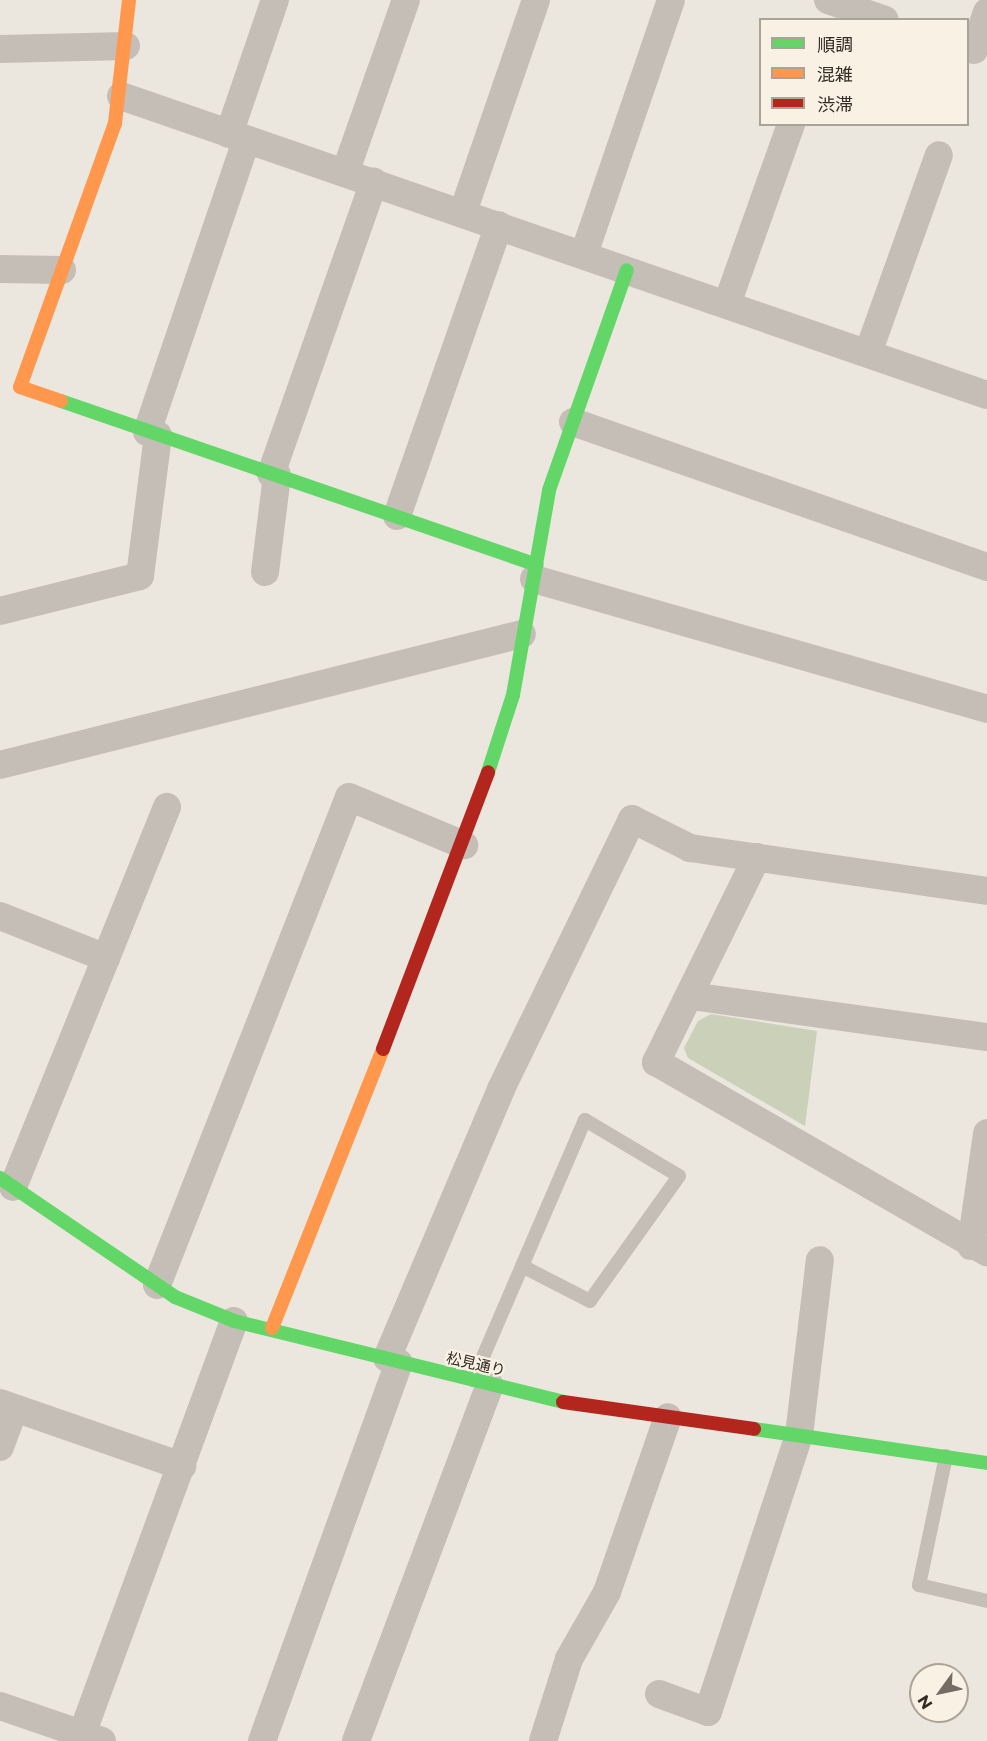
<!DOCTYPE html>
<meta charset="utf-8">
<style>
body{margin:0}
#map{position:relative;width:987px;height:1741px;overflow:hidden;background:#ebe6de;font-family:Montserrat,"Noto Sans JP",sans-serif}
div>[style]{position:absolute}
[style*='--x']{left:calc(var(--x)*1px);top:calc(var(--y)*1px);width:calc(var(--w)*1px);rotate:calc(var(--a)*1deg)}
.green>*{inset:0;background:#cbd1b8}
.lane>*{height:14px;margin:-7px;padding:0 7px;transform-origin:7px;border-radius:7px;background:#c4beb7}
.street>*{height:28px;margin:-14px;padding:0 14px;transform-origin:14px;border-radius:14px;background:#c4beb7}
.fast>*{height:14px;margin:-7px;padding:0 7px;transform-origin:7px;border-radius:7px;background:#63d668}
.slow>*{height:14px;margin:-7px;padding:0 7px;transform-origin:7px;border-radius:7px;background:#ff974d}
.jam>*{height:14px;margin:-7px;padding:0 7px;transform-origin:7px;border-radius:7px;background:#b3261e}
span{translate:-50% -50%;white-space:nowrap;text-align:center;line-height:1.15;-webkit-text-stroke:4.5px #f9f1e4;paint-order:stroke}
.street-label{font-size:15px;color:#352b26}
.legend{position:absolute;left:759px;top:18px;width:210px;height:108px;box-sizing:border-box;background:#f9f1e4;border:2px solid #aba298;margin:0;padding:8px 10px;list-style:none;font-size:18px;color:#352b26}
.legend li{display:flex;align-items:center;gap:12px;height:30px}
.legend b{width:30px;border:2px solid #aba298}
.north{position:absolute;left:909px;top:1663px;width:60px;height:60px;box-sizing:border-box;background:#f9f1e4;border:2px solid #aba298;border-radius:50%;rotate:237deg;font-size:16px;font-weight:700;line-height:24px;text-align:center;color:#352b26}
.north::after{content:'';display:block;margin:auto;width:21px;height:27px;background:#756c66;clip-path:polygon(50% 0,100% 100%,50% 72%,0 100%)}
</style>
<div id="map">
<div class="green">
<div style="clip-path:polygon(711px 1014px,817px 1031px,805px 1126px,688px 1058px,684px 1048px,698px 1021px)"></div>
</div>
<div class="lane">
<div style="--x:473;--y:1380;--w:124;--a:-66.7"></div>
<div style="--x:522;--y:1266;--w:159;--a:-66.7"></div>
<div style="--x:585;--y:1120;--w:109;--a:30.8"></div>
<div style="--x:679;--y:1176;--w:153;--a:125.5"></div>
<div style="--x:590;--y:1301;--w:76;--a:-152.8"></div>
<div style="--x:946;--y:1456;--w:132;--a:101.8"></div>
<div style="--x:919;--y:1585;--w:70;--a:13.2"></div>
</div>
<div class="street">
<div style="--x:828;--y:0;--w:60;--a:19.3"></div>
<div style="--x:0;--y:49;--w:126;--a:-1.4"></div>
<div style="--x:974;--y:50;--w:40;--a:-71.1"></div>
<div style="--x:121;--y:96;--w:916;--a:19.05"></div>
<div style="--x:229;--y:134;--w:142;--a:-71.1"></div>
<div style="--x:345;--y:173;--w:183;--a:-70.6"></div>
<div style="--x:463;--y:212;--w:224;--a:-71"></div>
<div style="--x:584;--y:254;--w:268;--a:-71.1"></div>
<div style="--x:0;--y:269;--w:62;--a:0.9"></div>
<div style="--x:727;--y:304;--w:191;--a:-70.4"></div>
<div style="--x:868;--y:353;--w:210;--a:-70.3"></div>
<div style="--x:573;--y:422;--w:439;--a:19.3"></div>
<div style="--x:147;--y:432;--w:307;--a:-71.2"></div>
<div style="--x:271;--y:474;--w:310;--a:-70.6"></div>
<div style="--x:397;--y:516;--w:308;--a:-70.7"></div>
<div style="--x:265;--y:572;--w:98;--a:-82.9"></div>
<div style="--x:534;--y:579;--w:471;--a:16"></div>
<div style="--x:0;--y:611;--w:144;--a:-14"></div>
<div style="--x:140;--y:576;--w:142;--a:-82.7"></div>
<div style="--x:0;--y:765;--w:538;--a:-14.09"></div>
<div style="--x:757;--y:857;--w:229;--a:116.2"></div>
<div style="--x:656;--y:1062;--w:382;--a:29.9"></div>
<div style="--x:0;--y:916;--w:114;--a:21.6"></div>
<div style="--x:106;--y:958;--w:247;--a:112.1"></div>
<div style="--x:106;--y:958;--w:163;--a:-68"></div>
<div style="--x:691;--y:996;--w:299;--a:7.9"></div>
<div style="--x:971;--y:1246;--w:114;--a:-81.9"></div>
<div style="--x:157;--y:1285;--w:524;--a:-68.52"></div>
<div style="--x:349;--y:797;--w:125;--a:22.7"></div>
<div style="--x:387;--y:1358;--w:292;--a:-67"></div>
<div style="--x:501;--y:1089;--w:300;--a:-64.1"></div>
<div style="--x:632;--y:819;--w:65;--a:26.6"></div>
<div style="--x:690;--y:848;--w:300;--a:8.2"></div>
<div style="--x:0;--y:1403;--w:193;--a:19.1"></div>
<div style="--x:0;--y:1447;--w:40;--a:-69.8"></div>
<div style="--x:659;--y:1694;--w:52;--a:20.2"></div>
<div style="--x:708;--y:1712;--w:292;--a:-71.8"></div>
<div style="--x:799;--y:1435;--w:176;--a:-83.2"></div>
<div style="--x:0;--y:1706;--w:87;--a:18.9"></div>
<div style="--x:102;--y:1741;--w:21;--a:-161"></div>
<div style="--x:82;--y:1734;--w:440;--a:-69.8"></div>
<div style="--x:262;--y:1741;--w:402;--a:-70.1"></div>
<div style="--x:356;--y:1741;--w:380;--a:-69.4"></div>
<div style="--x:543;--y:1741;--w:86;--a:-72.4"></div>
<div style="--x:569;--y:1659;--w:77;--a:-60.4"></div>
<div style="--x:607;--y:1592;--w:185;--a:-70.8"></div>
</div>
<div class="fast">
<div style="--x:61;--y:401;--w:503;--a:19.01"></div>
<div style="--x:488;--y:772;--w:81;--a:-72"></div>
<div style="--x:513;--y:695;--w:208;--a:-80"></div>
<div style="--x:549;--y:490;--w:233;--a:-70.5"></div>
<div style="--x:0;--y:1178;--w:212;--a:34.2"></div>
<div style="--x:175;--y:1297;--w:64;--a:22.1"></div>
<div style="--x:234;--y:1321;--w:339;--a:13.8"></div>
<div style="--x:754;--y:1429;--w:235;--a:8.3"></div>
</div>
<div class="slow">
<div style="--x:61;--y:401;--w:43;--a:-161.1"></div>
<div style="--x:20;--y:387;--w:281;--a:-70.2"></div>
<div style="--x:115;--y:123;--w:124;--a:-83.5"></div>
<div style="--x:272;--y:1328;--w:300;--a:-68.3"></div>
</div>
<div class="jam">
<div style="--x:383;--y:1049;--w:296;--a:-69.2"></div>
<div style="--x:563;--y:1402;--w:193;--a:8"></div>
</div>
<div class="street-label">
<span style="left:476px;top:1364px;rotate:13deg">松見通り</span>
</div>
<ul class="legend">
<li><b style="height:8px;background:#63d668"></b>順調</li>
<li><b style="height:8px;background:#ff974d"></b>混雑</li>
<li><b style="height:8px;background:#b3261e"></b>渋滞</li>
</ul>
<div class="north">N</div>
</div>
